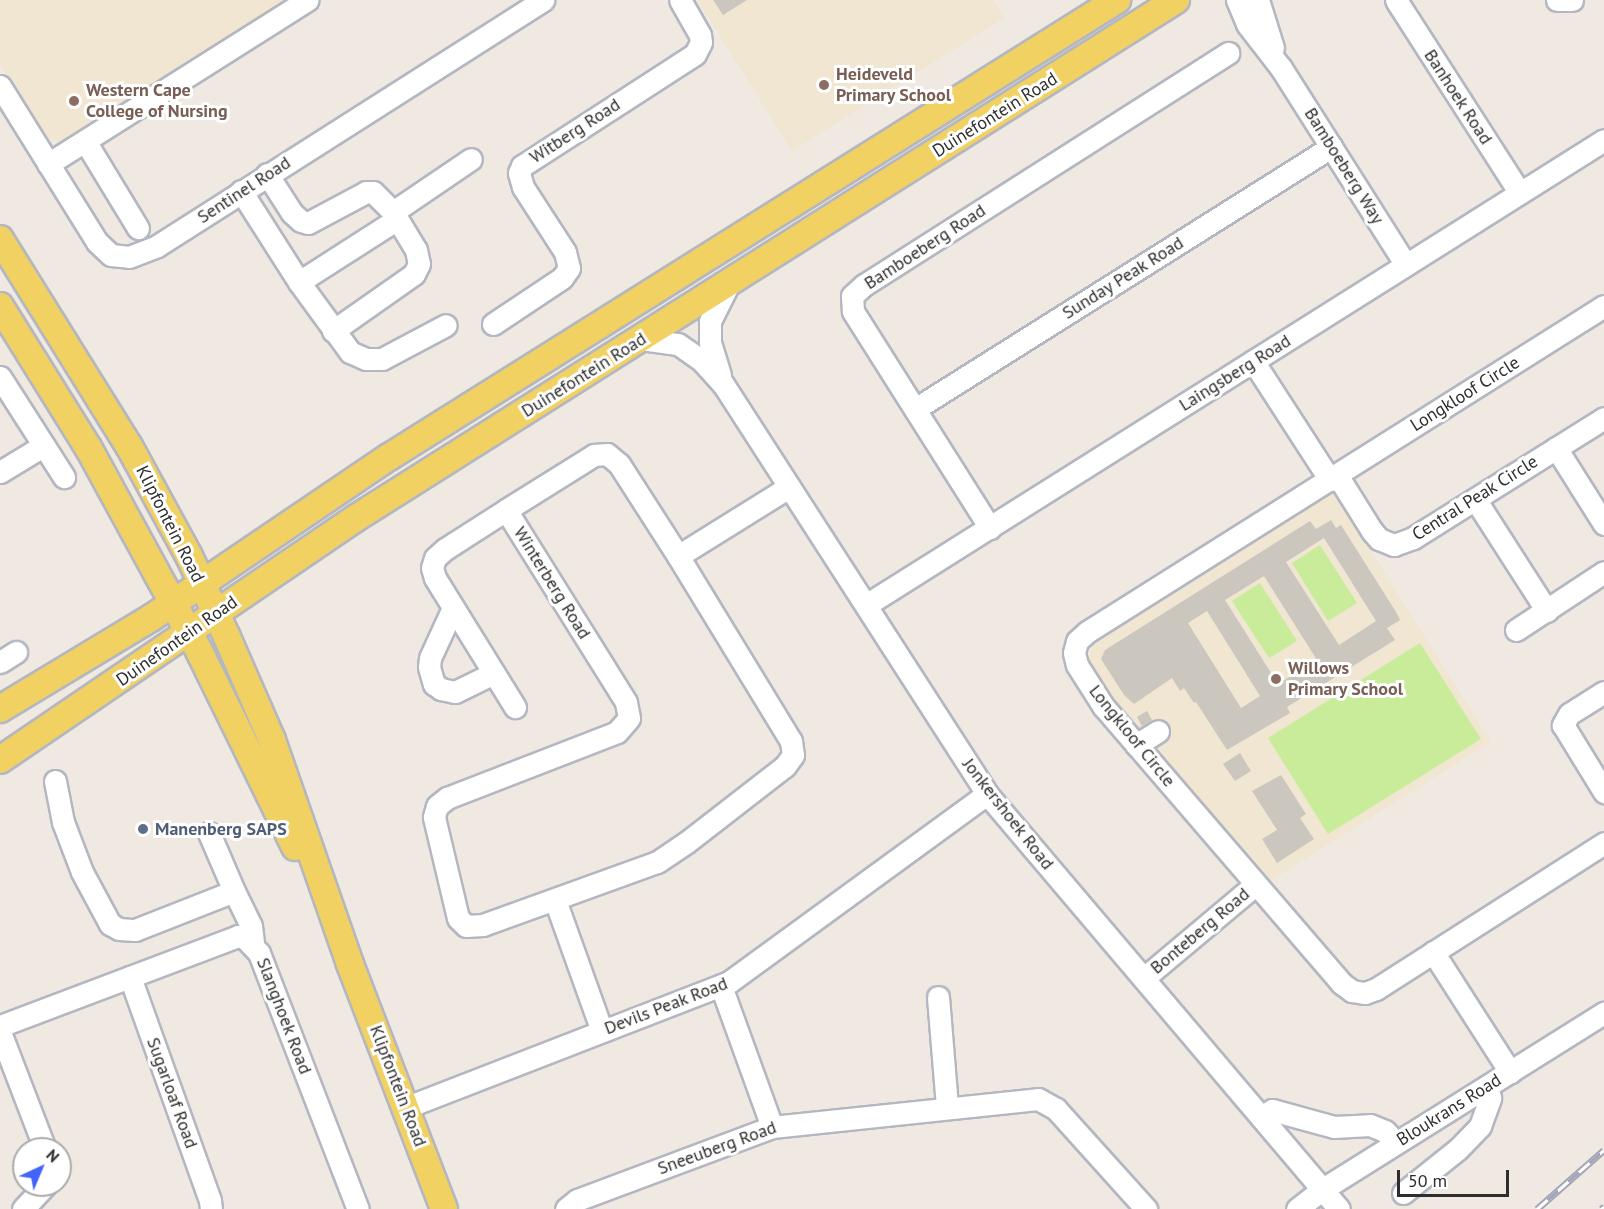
<!DOCTYPE html>
<style>
body{margin:0}
#map{position:relative;width:1604px;height:1209px;overflow:hidden;background:#efe9e1;font-family:"PT Sans",sans-serif}
div>[style]{position:absolute}
[style*='--x']{left:calc(var(--x)*1px);top:calc(var(--y)*1px);width:calc(var(--w)*1px);rotate:calc(var(--a)*1deg)}
.education>*{inset:0;background:#f0e6d1}
.pitch>*{inset:0;background:#c9ec9a}
.building>*{inset:0;background:#cbc7bf}
.roads{filter:drop-shadow(2px 0 #b4b7c1) drop-shadow(-2px 0 #b4b7c1) drop-shadow(0 2px #b4b7c1) drop-shadow(0 -2px #b4b7c1)}
.minor>*{height:21px;margin:-10.5px;padding:0 10.5px;transform-origin:10.5px;border-radius:10.5px;background:#fff}
.major>*{height:26px;margin:-13px;padding:0 13px;transform-origin:13px;border-radius:13px;background:#f2d163}
.rail>*{height:7px;margin-top:-3.5px;transform-origin:0;background:repeating-linear-gradient(90deg,#fff 0 14px,#a3a6b8 0 28px);box-sizing:border-box;border-block:2px solid #a3a6b8}
.dots>*{width:16px;height:16px;translate:-50% -50%;box-sizing:border-box;border:3px solid #fff;border-radius:50%}
span{translate:-50% -50%;white-space:nowrap;text-align:center;line-height:1.15;-webkit-text-stroke:6px #fff;paint-order:stroke}
.education-label{font-size:18px;color:#785e54;font-weight:700}
.left{translate:0 -50%;text-align:left}
.street-label{font-size:18px;color:#2e2e2e}
.service-label{font-size:18px;color:#4e5e75;font-weight:700}
.north{position:absolute;left:12px;top:1137px;width:60px;height:60px;box-sizing:border-box;background:#fff;border:2px solid #ababab;border-radius:50%;rotate:44deg;font-size:16px;font-weight:700;line-height:24px;text-align:center;color:#2e2e2e}
.north::after{content:'';display:block;margin:auto;width:21px;height:27px;background:#4264fb;clip-path:polygon(50% 0,100% 100%,50% 72%,0 100%)}
.scale{position:absolute;left:1397px;top:1170px;width:112px;height:27px;box-sizing:border-box;border:3px solid #2e2e2e;border-top:0;padding-left:8px;font-size:18px;line-height:21px;white-space:nowrap;color:#2e2e2e;-webkit-text-stroke:4px #fff;paint-order:stroke}
</style>
<div id="map">
<div class="education">
<div style="clip-path:polygon(0 0,286px 0,61px 142px,45px 137px,0 65px)"></div>
<div style="clip-path:polygon(697px 0,993px 0,1004px 18px,792px 151px)"></div>
<div style="clip-path:polygon(1334px 492px,1491px 742px,1270px 881px,1112px 699px,1088px 659px,1093px 645px)"></div>
</div>
<div class="pitch">
<div style="clip-path:polygon(1320px 545px,1357px 603px,1328px 621px,1292px 563px)"></div>
<div style="clip-path:polygon(1260px 583px,1297px 641px,1269px 658px,1232px 601px)"></div>
<div style="clip-path:polygon(1420px 643px,1481px 739px,1328px 834px,1268px 738px)"></div>
</div>
<div class="building">
<div style="clip-path:polygon(713px 0,747px 0,723px 15px)"></div>
<div style="clip-path:polygon(evenodd,1331px 520px,1336px 528px,1341px 525px,1396px 612px,1400px 620px,1387px 628px,1395px 640px,1287px 707px,1290px 713px,1227px 750px,1196px 702px,1194px 703px,1184px 688px,1180px 691px,1172px 678px,1134px 704px,1124px 695px,1101px 659px,1105px 650px,1310px 521px,1316px 529px,1331px 520px,1324px 538px,1376px 621px,1339px 645px,1286px 562px,1324px 538px,1331px 520px,1264px 576px,1317px 660px,1278px 684px,1225px 600px,1264px 576px,1331px 520px,1207px 611px,1260px 696px,1241px 708px,1188px 623px,1207px 611px)"></div>
<div style="clip-path:polygon(1147px 711px,1152px 720px,1142px 726px,1137px 717px)"></div>
<div style="clip-path:polygon(1240px 753px,1251px 771px,1235px 781px,1223px 764px)"></div>
<div style="clip-path:polygon(1281px 775px,1306px 814px,1300px 818px,1314px 839px,1277px 863px,1262px 839px,1277px 830px,1252px 791px)"></div>
</div>
<div class="roads">
<div class="minor">
<div style="--x:1237;--y:0;--w:26;--a:67"></div>
<div style="--x:1247;--y:24;--w:56;--a:52.3"></div>
<div style="--x:1281;--y:68;--w:233;--a:57.6"></div>
<div style="--x:1258;--y:0;--w:50;--a:72.6"></div>
<div style="--x:1396;--y:0;--w:229;--a:57.3"></div>
<div style="--x:1557;--y:0;--w:15;--a:0"></div>
<div style="--x:0;--y:86;--w:184;--a:58.1"></div>
<div style="--x:97;--y:242;--w:19;--a:43"></div>
<div style="--x:111;--y:255;--w:18;--a:6"></div>
<div style="--x:129;--y:257;--w:30;--a:-21"></div>
<div style="--x:157;--y:246;--w:458;--a:-32.5"></div>
<div style="--x:85;--y:141;--w:102;--a:58.7"></div>
<div style="--x:48;--y:164;--w:307;--a:-32.3"></div>
<div style="--x:267;--y:174;--w:46;--a:57.3"></div>
<div style="--x:292;--y:213;--w:12;--a:42"></div>
<div style="--x:301;--y:221;--w:7;--a:16"></div>
<div style="--x:308;--y:223;--w:66;--a:-28.1"></div>
<div style="--x:366;--y:192;--w:7;--a:0"></div>
<div style="--x:373;--y:192;--w:28;--a:45"></div>
<div style="--x:393;--y:212;--w:44;--a:58.8"></div>
<div style="--x:416;--y:250;--w:14;--a:78"></div>
<div style="--x:419;--y:264;--w:11;--a:117"></div>
<div style="--x:414;--y:274;--w:99;--a:144.9"></div>
<div style="--x:241;--y:191;--w:108;--a:57.5"></div>
<div style="--x:299;--y:282;--w:87;--a:53.9"></div>
<div style="--x:350;--y:352;--w:17;--a:24"></div>
<div style="--x:366;--y:359;--w:16;--a:0"></div>
<div style="--x:382;--y:359;--w:72;--a:-28"></div>
<div style="--x:393;--y:212;--w:94;--a:-34.2"></div>
<div style="--x:299;--y:282;--w:117;--a:-32.7"></div>
<div style="--x:1604;--y:306;--w:611;--a:147.77"></div>
<div style="--x:1087;--y:632;--w:13;--a:138"></div>
<div style="--x:1077;--y:641;--w:12;--a:104"></div>
<div style="--x:1074;--y:653;--w:12;--a:76"></div>
<div style="--x:1077;--y:665;--w:49;--a:57.6"></div>
<div style="--x:1103;--y:706;--w:365;--a:49.3"></div>
<div style="--x:1341;--y:983;--w:14;--a:36"></div>
<div style="--x:1352;--y:991;--w:13;--a:9"></div>
<div style="--x:1365;--y:993;--w:12;--a:-20"></div>
<div style="--x:1376;--y:989;--w:271;--a:-32.6"></div>
<div style="--x:493;--y:324;--w:83;--a:-33.7"></div>
<div style="--x:562;--y:278;--w:12;--a:-55"></div>
<div style="--x:569;--y:268;--w:16;--a:-104"></div>
<div style="--x:565;--y:252;--w:77;--a:-122.9"></div>
<div style="--x:523;--y:187;--w:15;--a:-106"></div>
<div style="--x:519;--y:173;--w:8;--a:-67"></div>
<div style="--x:522;--y:166;--w:206;--a:-32.9"></div>
<div style="--x:695;--y:54;--w:13;--a:-63"></div>
<div style="--x:701;--y:42;--w:7;--a:-98"></div>
<div style="--x:700;--y:35;--w:40;--a:-119.7"></div>
<div style="--x:641;--y:339;--w:37;--a:8"></div>
<div style="--x:678;--y:344;--w:29;--a:35"></div>
<div style="--x:702;--y:361;--w:31;--a:48"></div>
<div style="--x:723;--y:384;--w:488;--a:57.2"></div>
<div style="--x:987;--y:794;--w:544;--a:49.7"></div>
<div style="--x:1253;--y:361;--w:142;--a:57.1"></div>
<div style="--x:720;--y:375;--w:34;--a:-107"></div>
<div style="--x:710;--y:343;--w:22;--a:-90"></div>
<div style="--x:710;--y:321;--w:42;--a:-63.4"></div>
<div style="--x:0;--y:377;--w:119;--a:57.4"></div>
<div style="--x:915;--y:409;--w:492;--a:-32.2"></div>
<div style="--x:1556;--y:448;--w:90;--a:57.7"></div>
<div style="--x:607;--y:454;--w:16;--a:40"></div>
<div style="--x:619;--y:464;--w:109;--a:57.3"></div>
<div style="--x:678;--y:556;--w:217;--a:58.6"></div>
<div style="--x:791;--y:741;--w:14;--a:82"></div>
<div style="--x:793;--y:755;--w:14;--a:126"></div>
<div style="--x:785;--y:766;--w:124;--a:142.2"></div>
<div style="--x:687;--y:842;--w:36;--a:146"></div>
<div style="--x:657;--y:862;--w:185;--a:160.1"></div>
<div style="--x:483;--y:925;--w:17;--a:177"></div>
<div style="--x:466;--y:926;--w:11;--a:-135"></div>
<div style="--x:458;--y:918;--w:104;--a:-103.4"></div>
<div style="--x:434;--y:817;--w:11;--a:-75"></div>
<div style="--x:437;--y:806;--w:13;--a:-39"></div>
<div style="--x:447;--y:798;--w:182;--a:-21.2"></div>
<div style="--x:617;--y:732;--w:18;--a:-49"></div>
<div style="--x:629;--y:718;--w:16;--a:-101"></div>
<div style="--x:626;--y:702;--w:226;--a:-122"></div>
<div style="--x:506;--y:510;--w:104;--a:-32"></div>
<div style="--x:594;--y:455;--w:13;--a:-4"></div>
<div style="--x:0;--y:472;--w:50;--a:-31.2"></div>
<div style="--x:1337;--y:475;--w:66;--a:58"></div>
<div style="--x:1372;--y:531;--w:11;--a:49"></div>
<div style="--x:1379;--y:539;--w:16;--a:22"></div>
<div style="--x:1394;--y:545;--w:20;--a:-20"></div>
<div style="--x:1413;--y:538;--w:226;--a:-32.1"></div>
<div style="--x:1475;--y:499;--w:133;--a:57.3"></div>
<div style="--x:506;--y:510;--w:72;--a:147.4"></div>
<div style="--x:445;--y:549;--w:13;--a:138"></div>
<div style="--x:435;--y:558;--w:10;--a:107"></div>
<div style="--x:432;--y:568;--w:10;--a:73"></div>
<div style="--x:435;--y:578;--w:152;--a:58.2"></div>
<div style="--x:990;--y:528;--w:257;--a:-122.3"></div>
<div style="--x:853;--y:311;--w:15;--a:-94"></div>
<div style="--x:852;--y:296;--w:16;--a:-43"></div>
<div style="--x:864;--y:285;--w:432;--a:-32.5"></div>
<div style="--x:678;--y:556;--w:131;--a:-31.9"></div>
<div style="--x:866;--y:605;--w:872;--a:-32.21"></div>
<div style="--x:453;--y:608;--w:55;--a:114.7"></div>
<div style="--x:430;--y:658;--w:9;--a:96"></div>
<div style="--x:429;--y:667;--w:18;--a:74"></div>
<div style="--x:434;--y:684;--w:9;--a:36"></div>
<div style="--x:441;--y:689;--w:14;--a:12"></div>
<div style="--x:455;--y:692;--w:43;--a:-26"></div>
<div style="--x:1516;--y:630;--w:105;--a:-33.4"></div>
<div style="--x:0;--y:662;--w:19;--a:-32"></div>
<div style="--x:1604;--y:692;--w:41;--a:147.8"></div>
<div style="--x:1569;--y:714;--w:13;--a:119"></div>
<div style="--x:1563;--y:725;--w:79;--a:58.5"></div>
<div style="--x:1136;--y:745;--w:26;--a:-32"></div>
<div style="--x:55;--y:781;--w:42;--a:79"></div>
<div style="--x:63;--y:822;--w:53;--a:69.2"></div>
<div style="--x:82;--y:872;--w:59;--a:61.7"></div>
<div style="--x:110;--y:924;--w:10;--a:29"></div>
<div style="--x:119;--y:929;--w:16;--a:4"></div>
<div style="--x:135;--y:930;--w:106;--a:-21.5"></div>
<div style="--x:234;--y:891;--w:39;--a:64"></div>
<div style="--x:251;--y:926;--w:17;--a:83"></div>
<div style="--x:209;--y:833;--w:63;--a:66.7"></div>
<div style="--x:555;--y:900;--w:139;--a:70.3"></div>
<div style="--x:1433;--y:952;--w:143;--a:57.3"></div>
<div style="--x:130;--y:977;--w:237;--a:70.3"></div>
<div style="--x:210;--y:1200;--w:9;--a:84"></div>
<div style="--x:1144;--y:978;--w:146;--a:-40"></div>
<div style="--x:721;--y:986;--w:150;--a:70.1"></div>
<div style="--x:938;--y:997;--w:110;--a:85.3"></div>
<div style="--x:0;--y:1026;--w:254;--a:-20.7"></div>
<div style="--x:238;--y:936;--w:7;--a:16"></div>
<div style="--x:245;--y:938;--w:21;--a:47"></div>
<div style="--x:259;--y:953;--w:274;--a:68.9"></div>
<div style="--x:0;--y:1032;--w:125;--a:69"></div>
<div style="--x:407;--y:1107;--w:345;--a:-21.2"></div>
<div style="--x:729;--y:982;--w:319;--a:-36.1"></div>
<div style="--x:1261;--y:1117;--w:13;--a:-32"></div>
<div style="--x:1272;--y:1110;--w:64;--a:15.3"></div>
<div style="--x:1334;--y:1127;--w:36;--a:-3"></div>
<div style="--x:1370;--y:1125;--w:16;--a:22"></div>
<div style="--x:1385;--y:1131;--w:16;--a:47"></div>
<div style="--x:1403;--y:1193;--w:70;--a:-38.7"></div>
<div style="--x:1458;--y:1149;--w:32;--a:-46"></div>
<div style="--x:1480;--y:1126;--w:30;--a:-70"></div>
<div style="--x:1490;--y:1098;--w:12;--a:-104"></div>
<div style="--x:23;--y:1209;--w:33;--a:-47"></div>
<div style="--x:566;--y:1209;--w:14;--a:-39"></div>
<div style="--x:577;--y:1200;--w:208;--a:-20.5"></div>
<div style="--x:772;--y:1127;--w:267;--a:-6"></div>
<div style="--x:1038;--y:1099;--w:21;--a:29"></div>
<div style="--x:1056;--y:1109;--w:135;--a:48"></div>
<div style="--x:1297;--y:1209;--w:33;--a:-38"></div>
<div style="--x:1323;--y:1189;--w:332;--a:-32.1"></div>
</div>
<div class="major">
<div style="--x:0;--y:239;--w:244;--a:58.1"></div>
<div style="--x:129;--y:446;--w:125;--a:61.4"></div>
<div style="--x:189;--y:556;--w:89;--a:64.9"></div>
<div style="--x:227;--y:637;--w:112;--a:66.4"></div>
<div style="--x:272;--y:740;--w:237;--a:70.8"></div>
<div style="--x:350;--y:964;--w:262;--a:69"></div>
<div style="--x:0;--y:306;--w:168;--a:58.1"></div>
<div style="--x:89;--y:449;--w:232;--a:61.4"></div>
<div style="--x:200;--y:653;--w:216;--a:63.9"></div>
<div style="--x:0;--y:709;--w:176;--a:-31.1"></div>
<div style="--x:151;--y:618;--w:287;--a:-34.1"></div>
<div style="--x:389;--y:457;--w:860;--a:-32.12"></div>
<div style="--x:0;--y:760;--w:430;--a:-34.2"></div>
<div style="--x:356;--y:518;--w:970;--a:-32.28"></div>
</div>
</div>
<div class="rail">
<div style="--x:1537;--y:1209;--w:89;--a:-41.4"></div>
<div style="--x:1601;--y:1209;--w:4;--a:-34"></div>
</div>
<div class="dots">
<div style="left:824px;top:85px;background:#8d6e63"></div>
<div style="left:74px;top:101px;background:#8d6e63"></div>
<div style="left:1276px;top:679px;background:#8d6e63"></div>
<div style="left:143px;top:829px;background:#5c6f8a"></div>
</div>
<div class="education-label">
<span class="left" style="left:836px;top:85px">Heideveld<br>Primary School</span>
<span class="left" style="left:86px;top:101px">Western Cape<br>College of Nursing</span>
<span class="left" style="left:1288px;top:679px">Willows<br>Primary School</span>
</div>
<div class="street-label">
<span style="left:1458px;top:97px;rotate:57deg">Banhoek Road</span>
<span style="left:995px;top:115px;rotate:-32deg">Duinefontein Road</span>
<span style="left:575px;top:131px;rotate:-33deg">Witberg Road</span>
<span style="left:1344px;top:166px;rotate:58deg">Bamboeberg Way</span>
<span style="left:244px;top:190px;rotate:-33deg">Sentinel Road</span>
<span style="left:925px;top:247px;rotate:-33deg">Bamboeberg Road</span>
<span style="left:1123px;top:278px;rotate:-32deg">Sunday Peak Road</span>
<span style="left:1235px;top:373px;rotate:-32deg">Laingsberg Road</span>
<span style="left:584px;top:375px;rotate:-32deg">Duinefontein Road</span>
<span style="left:1465px;top:394px;rotate:-32deg">Longkloof Circle</span>
<span style="left:1475px;top:498px;rotate:-32deg">Central Peak Circle</span>
<span style="left:170px;top:524px;rotate:63deg">Klipfontein Road</span>
<span style="left:552px;top:583px;rotate:58deg">Winterberg Road</span>
<span style="left:177px;top:641px;rotate:-35deg">Duinefontein Road</span>
<span style="left:1132px;top:736px;rotate:51deg">Longkloof Circle</span>
<span style="left:1008px;top:814px;rotate:52deg">Jonkershoek Road</span>
<span style="left:1200px;top:931px;rotate:-40deg">Bonteberg Road</span>
<span style="left:666px;top:1006px;rotate:-21deg">Devils Peak Road</span>
<span style="left:284px;top:1016px;rotate:69deg">Slanghoek Road</span>
<span style="left:398px;top:1086px;rotate:69deg">Klipfontein Road</span>
<span style="left:172px;top:1093px;rotate:70deg">Sugarloaf Road</span>
<span style="left:1449px;top:1110px;rotate:-32deg">Bloukrans Road</span>
<span style="left:717px;top:1148px;rotate:-20deg">Sneeuberg Road</span>
</div>
<div class="service-label">
<span class="left" style="left:155px;top:829px">Manenberg SAPS</span>
</div>
<div class="north">N</div>
<div class="scale">50 m</div>
</div>
